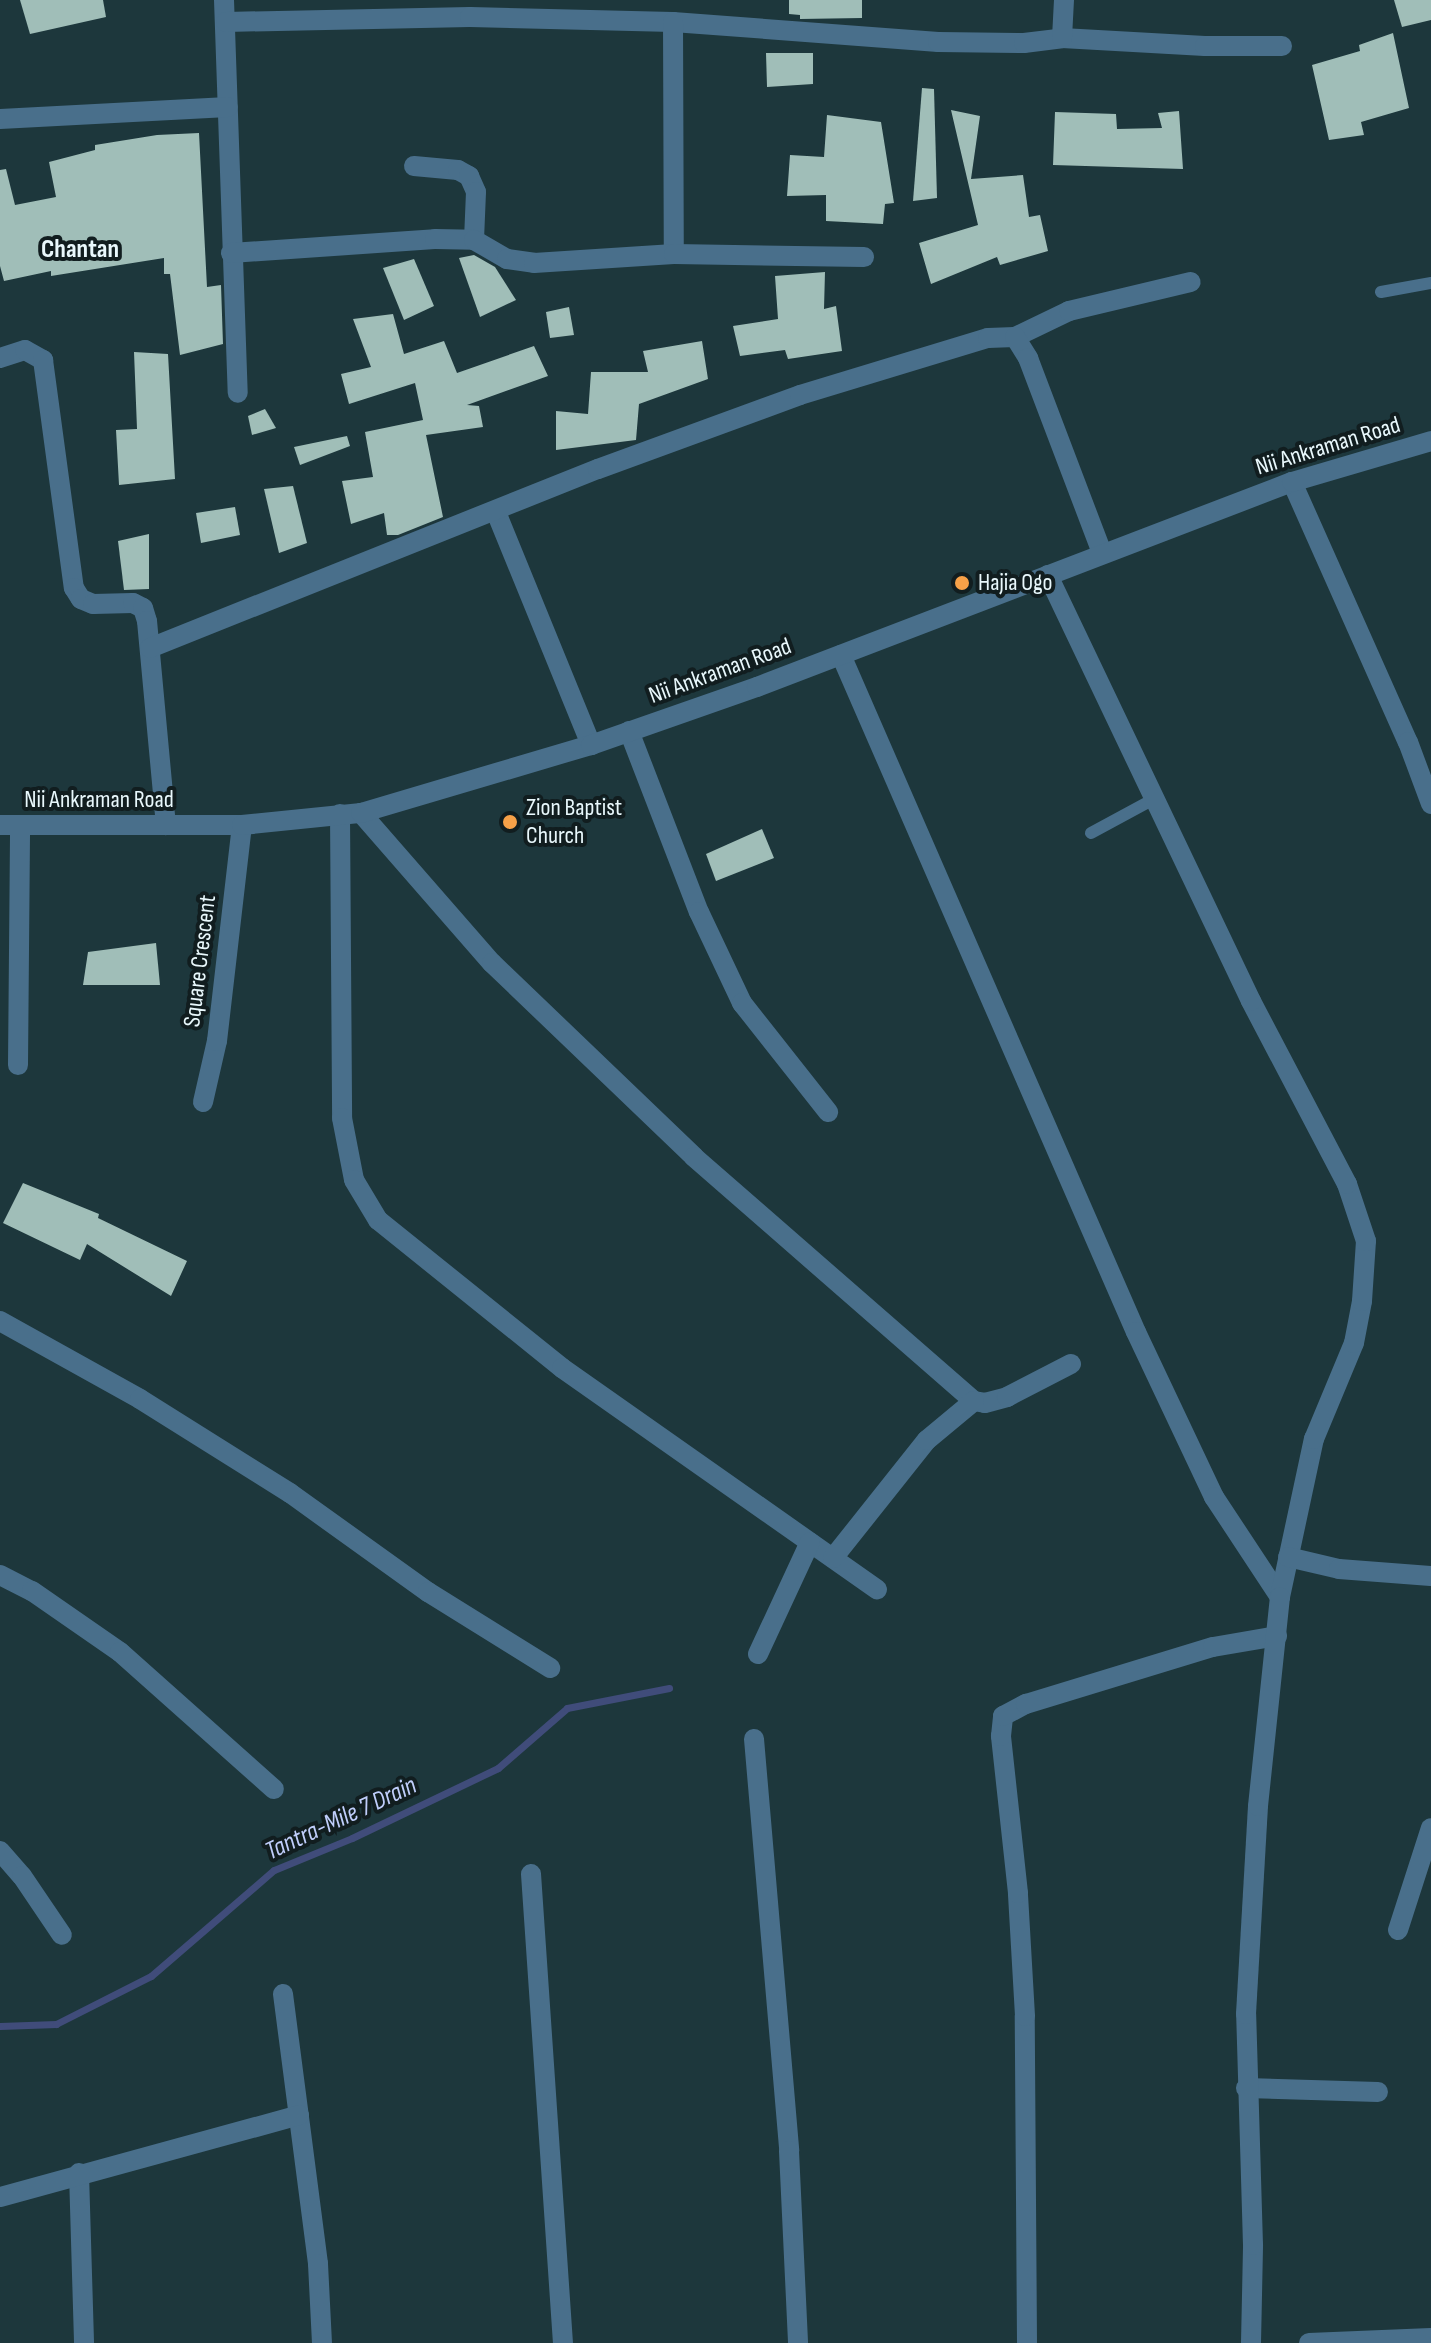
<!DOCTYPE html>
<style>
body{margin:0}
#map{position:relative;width:1431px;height:2343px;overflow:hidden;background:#1d373c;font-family:"Sofia Sans Condensed",sans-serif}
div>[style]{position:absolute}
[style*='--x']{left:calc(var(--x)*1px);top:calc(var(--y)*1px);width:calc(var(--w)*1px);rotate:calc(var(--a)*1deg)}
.stream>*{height:7px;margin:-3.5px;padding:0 3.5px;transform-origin:3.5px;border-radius:3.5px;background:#404c7a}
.building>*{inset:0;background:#a0beb8}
.service>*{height:12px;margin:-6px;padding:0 6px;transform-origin:6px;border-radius:6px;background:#496f8b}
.minor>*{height:20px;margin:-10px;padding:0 10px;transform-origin:10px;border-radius:10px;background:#496f8b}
.tertiary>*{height:20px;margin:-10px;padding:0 10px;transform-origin:10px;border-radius:10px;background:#496f8b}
.dots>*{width:22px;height:22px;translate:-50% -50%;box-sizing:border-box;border:4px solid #111d1f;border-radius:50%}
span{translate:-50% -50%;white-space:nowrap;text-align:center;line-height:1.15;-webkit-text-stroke:8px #111d1f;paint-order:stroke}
.street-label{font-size:24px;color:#e9f8fc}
.poi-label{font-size:24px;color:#e9f8fc}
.left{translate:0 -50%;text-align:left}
.neighbourhood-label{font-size:26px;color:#e9f8fc;font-weight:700}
.water-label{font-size:26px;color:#c0cefb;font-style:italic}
</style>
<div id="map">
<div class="stream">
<div style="--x:0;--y:2026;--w:56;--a:-2"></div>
<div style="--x:56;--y:2024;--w:106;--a:-26.8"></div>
<div style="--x:151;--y:1976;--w:162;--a:-40.8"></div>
<div style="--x:274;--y:1870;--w:84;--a:-22.3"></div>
<div style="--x:352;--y:1838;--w:162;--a:-25.6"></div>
<div style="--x:498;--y:1768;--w:91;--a:-41"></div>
<div style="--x:567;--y:1708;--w:104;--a:-11.1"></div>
</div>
<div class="building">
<div style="clip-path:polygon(20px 0,103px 0,106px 17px,30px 34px)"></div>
<div style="clip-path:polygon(789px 0,862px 0,862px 18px,800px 19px,800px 15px,789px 14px)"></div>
<div style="clip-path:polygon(1394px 0,1431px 0,1431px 20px,1402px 27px)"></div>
<div style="clip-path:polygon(1393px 33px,1409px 108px,1361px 122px,1364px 135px,1329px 140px,1312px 65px,1360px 51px,1359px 45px)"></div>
<div style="clip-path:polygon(766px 53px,813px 53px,813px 84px,767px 87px)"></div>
<div style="clip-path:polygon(922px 88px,934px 89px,937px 198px,913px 201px)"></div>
<div style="clip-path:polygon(951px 110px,980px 116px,971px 179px,1023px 175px,1029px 217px,1040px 215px,1048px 251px,1000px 265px,997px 257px,931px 284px,919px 243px,978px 225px)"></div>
<div style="clip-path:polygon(1179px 111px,1183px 169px,1053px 165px,1055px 112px,1116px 114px,1117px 129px,1162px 128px,1158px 113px)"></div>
<div style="clip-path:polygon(827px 115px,881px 122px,894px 203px,885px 204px,883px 224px,826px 221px,826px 195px,787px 196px,790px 155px,824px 157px)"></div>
<div style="clip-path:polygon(199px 133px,207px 287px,221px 285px,223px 344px,180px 355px,170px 274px,164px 274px,164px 258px,51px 276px,51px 271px,4px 281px,0 266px,0 170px,6px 169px,15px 205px,56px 197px,49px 162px,95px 150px,95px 145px,157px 135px)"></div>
<div style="clip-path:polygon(474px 255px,495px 267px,516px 300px,480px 317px,459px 258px)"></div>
<div style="clip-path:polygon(414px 259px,434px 306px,404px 320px,383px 268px)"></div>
<div style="clip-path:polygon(825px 272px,824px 309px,836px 306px,842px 351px,788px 359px,785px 350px,740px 356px,733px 326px,778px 319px,775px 276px)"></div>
<div style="clip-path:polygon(569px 307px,574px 335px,550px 338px,546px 312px)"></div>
<div style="clip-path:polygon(393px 314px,404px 354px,444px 341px,457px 373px,534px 346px,548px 376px,467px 405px,479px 406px,483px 427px,426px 435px,443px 517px,398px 535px,387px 535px,384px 513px,351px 524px,342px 481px,373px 477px,365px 432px,423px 420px,415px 383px,349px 404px,341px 374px,371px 367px,353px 319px)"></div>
<div style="clip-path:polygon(702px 341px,708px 379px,639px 404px,636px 440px,556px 450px,556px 411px,588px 414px,591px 372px,648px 372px,643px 351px)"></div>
<div style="clip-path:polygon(134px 352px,168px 354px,175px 479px,119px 485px,116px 430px,137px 429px)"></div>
<div style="clip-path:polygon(265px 409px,276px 428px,252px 435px,248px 416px)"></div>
<div style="clip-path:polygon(347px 436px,350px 446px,300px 465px,294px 447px)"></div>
<div style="clip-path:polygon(293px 486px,307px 543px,279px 553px,264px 489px)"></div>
<div style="clip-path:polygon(235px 507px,240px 535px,201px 543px,196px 513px)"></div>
<div style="clip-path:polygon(149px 534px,149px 589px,124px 590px,118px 541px)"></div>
<div style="clip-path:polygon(762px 829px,774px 858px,716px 881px,706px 854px)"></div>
<div style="clip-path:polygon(156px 943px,160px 985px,83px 985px,88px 952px)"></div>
<div style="clip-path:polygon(23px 1183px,99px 1214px,98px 1218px,187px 1261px,171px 1296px,87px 1244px,80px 1260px,3px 1223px)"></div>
</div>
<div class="service">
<div style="--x:1381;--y:292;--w:51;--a:-10.2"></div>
<div style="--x:1091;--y:833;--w:72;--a:-28.4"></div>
</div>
<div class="minor">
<div style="--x:224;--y:0;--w:393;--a:88"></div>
<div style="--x:226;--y:22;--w:244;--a:-1.2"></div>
<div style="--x:470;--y:17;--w:203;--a:1.4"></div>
<div style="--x:673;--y:22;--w:266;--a:4.3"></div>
<div style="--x:938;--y:42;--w:86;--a:0.7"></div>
<div style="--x:1024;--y:43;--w:38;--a:-7"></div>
<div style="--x:1062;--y:38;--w:143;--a:3.2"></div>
<div style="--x:1205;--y:46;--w:77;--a:0"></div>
<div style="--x:673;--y:22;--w:232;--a:89.8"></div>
<div style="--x:1062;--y:38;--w:38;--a:-87"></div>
<div style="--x:0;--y:119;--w:228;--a:-3"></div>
<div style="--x:414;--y:166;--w:44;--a:5.2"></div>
<div style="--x:458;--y:170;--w:13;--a:29"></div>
<div style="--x:469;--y:176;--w:17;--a:66"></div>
<div style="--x:476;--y:192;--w:48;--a:92.4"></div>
<div style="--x:231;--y:253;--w:204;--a:-3.9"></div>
<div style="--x:435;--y:239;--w:39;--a:1"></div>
<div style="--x:474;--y:240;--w:38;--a:30"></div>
<div style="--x:507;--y:259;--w:27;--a:8"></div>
<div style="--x:534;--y:263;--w:140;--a:-3.7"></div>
<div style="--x:674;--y:254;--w:190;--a:0.9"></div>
<div style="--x:1015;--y:337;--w:60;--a:-25.7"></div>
<div style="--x:1069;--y:311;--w:125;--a:-13.4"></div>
<div style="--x:0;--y:358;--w:26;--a:-18"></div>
<div style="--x:25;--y:350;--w:21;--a:29"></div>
<div style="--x:43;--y:360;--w:230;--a:82.3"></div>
<div style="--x:74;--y:588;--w:13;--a:58"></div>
<div style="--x:81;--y:599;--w:13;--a:23"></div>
<div style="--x:93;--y:604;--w:40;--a:-1.4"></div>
<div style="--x:133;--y:603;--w:11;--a:27"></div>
<div style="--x:143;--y:608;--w:14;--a:73"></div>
<div style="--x:147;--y:621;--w:205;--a:84.7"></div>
<div style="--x:1292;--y:482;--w:285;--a:66"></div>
<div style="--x:1408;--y:742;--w:66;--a:69.6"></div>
<div style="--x:496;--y:512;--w:252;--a:67.8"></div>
<div style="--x:150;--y:648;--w:482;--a:-21.8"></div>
<div style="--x:598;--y:469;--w:215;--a:-20.1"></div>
<div style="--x:800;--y:395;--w:196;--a:-16.9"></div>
<div style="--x:988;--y:338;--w:27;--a:-2"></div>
<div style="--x:1015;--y:337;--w:25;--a:58"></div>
<div style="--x:1028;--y:358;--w:209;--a:69.2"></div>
<div style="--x:841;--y:655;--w:738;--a:66.46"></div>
<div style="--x:1136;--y:1332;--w:183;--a:64.7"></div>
<div style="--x:1214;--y:1497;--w:120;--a:56.6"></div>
<div style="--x:1280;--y:1597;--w:162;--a:-77.9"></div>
<div style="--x:1314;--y:1439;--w:104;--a:-67.4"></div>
<div style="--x:1354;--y:1343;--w:43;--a:-79.2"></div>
<div style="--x:1362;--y:1301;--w:60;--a:-86.2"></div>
<div style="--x:1366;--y:1241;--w:60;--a:-108.4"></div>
<div style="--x:1347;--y:1184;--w:207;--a:-117.7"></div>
<div style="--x:1251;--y:1001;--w:472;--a:-115.5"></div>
<div style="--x:629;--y:731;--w:194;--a:68.9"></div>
<div style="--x:699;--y:912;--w:101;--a:64.7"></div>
<div style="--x:742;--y:1003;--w:139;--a:51.7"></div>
<div style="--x:361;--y:813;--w:199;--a:48.9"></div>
<div style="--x:492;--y:963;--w:280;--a:43.8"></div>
<div style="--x:694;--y:1157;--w:371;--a:41.1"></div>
<div style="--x:974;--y:1401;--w:11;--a:10"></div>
<div style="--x:985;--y:1403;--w:23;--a:-15"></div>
<div style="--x:1007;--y:1397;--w:72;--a:-27.3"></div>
<div style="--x:340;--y:814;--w:304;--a:89.6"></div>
<div style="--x:342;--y:1118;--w:63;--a:79"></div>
<div style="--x:354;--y:1180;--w:47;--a:59"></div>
<div style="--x:378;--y:1220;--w:236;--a:38.8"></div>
<div style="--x:562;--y:1368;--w:385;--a:35.1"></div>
<div style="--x:18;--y:1065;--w:238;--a:-89.5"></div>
<div style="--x:203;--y:1102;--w:63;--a:-77.1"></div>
<div style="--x:217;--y:1041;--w:217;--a:-83.4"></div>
<div style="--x:0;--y:1321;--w:160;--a:29.1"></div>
<div style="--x:140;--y:1399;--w:177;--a:32.1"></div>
<div style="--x:290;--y:1493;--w:170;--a:35.7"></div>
<div style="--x:428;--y:1592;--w:144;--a:31.9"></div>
<div style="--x:1288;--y:1557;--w:52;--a:13.2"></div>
<div style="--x:1339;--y:1569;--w:92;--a:4.4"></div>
<div style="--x:833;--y:1558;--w:151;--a:-51.5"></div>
<div style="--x:927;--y:1440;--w:61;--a:-39.7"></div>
<div style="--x:0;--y:1575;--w:36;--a:27"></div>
<div style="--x:32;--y:1591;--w:107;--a:34.7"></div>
<div style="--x:120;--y:1652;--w:206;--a:41.7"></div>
<div style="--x:758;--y:1654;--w:123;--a:-65.1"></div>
<div style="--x:754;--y:1739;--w:413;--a:85.1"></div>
<div style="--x:789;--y:2151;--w:192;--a:87.3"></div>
<div style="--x:0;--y:1851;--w:33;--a:49"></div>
<div style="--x:22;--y:1876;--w:71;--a:55.9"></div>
<div style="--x:531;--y:1874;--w:470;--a:86.1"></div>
<div style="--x:1398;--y:1930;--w:107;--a:-72.1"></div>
<div style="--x:283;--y:1994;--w:272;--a:82.6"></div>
<div style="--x:318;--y:2264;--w:79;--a:87.1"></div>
<div style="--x:1246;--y:2088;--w:132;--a:1.7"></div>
<div style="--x:79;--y:2173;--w:170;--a:88.3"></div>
<div style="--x:0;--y:2197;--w:310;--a:-15.3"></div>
<div style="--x:1027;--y:2343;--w:327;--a:-90.4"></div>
<div style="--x:1025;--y:2016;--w:123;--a:-93.3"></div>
<div style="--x:1018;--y:1893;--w:158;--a:-96.2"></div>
<div style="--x:1001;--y:1736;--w:20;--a:-84"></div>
<div style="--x:1003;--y:1716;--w:26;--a:-28"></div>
<div style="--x:1026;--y:1704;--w:195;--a:-17"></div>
<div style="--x:1213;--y:1647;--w:65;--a:-9.8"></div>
<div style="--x:1251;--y:2343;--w:98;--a:-88.8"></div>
<div style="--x:1253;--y:2245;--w:231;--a:-91.7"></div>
<div style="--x:1246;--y:2014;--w:208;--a:-86.7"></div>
<div style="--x:1258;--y:1806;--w:210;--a:-84"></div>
<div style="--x:1309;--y:2343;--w:122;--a:-2.3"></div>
</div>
<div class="tertiary">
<div style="--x:0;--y:825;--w:242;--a:0"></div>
<div style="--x:242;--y:825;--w:120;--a:-5.8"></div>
<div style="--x:361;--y:813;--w:240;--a:-16.5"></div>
<div style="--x:591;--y:745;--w:176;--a:-19.3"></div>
<div style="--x:757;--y:687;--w:573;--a:-20.97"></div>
<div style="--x:1292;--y:482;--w:145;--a:-16.4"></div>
</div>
<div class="dots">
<div style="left:962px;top:583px;background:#f7a148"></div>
<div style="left:510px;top:822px;background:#f7a148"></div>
</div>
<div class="street-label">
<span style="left:1328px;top:446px;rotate:-17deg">Nii Ankraman Road</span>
<span style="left:720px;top:671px;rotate:-20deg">Nii Ankraman Road</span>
<span style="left:99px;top:800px">Nii Ankraman Road</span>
<span style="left:200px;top:961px;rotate:-83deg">Square Crescent</span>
</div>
<div class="poi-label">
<span class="left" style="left:978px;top:583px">Hajia Ogo</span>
<span class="left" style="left:526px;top:822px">Zion Baptist<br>Church</span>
</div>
<div class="neighbourhood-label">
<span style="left:80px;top:250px">Chantan</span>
</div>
<div class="water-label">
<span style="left:341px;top:1819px;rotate:-25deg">Tantra-Mile 7 Drain</span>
</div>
</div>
